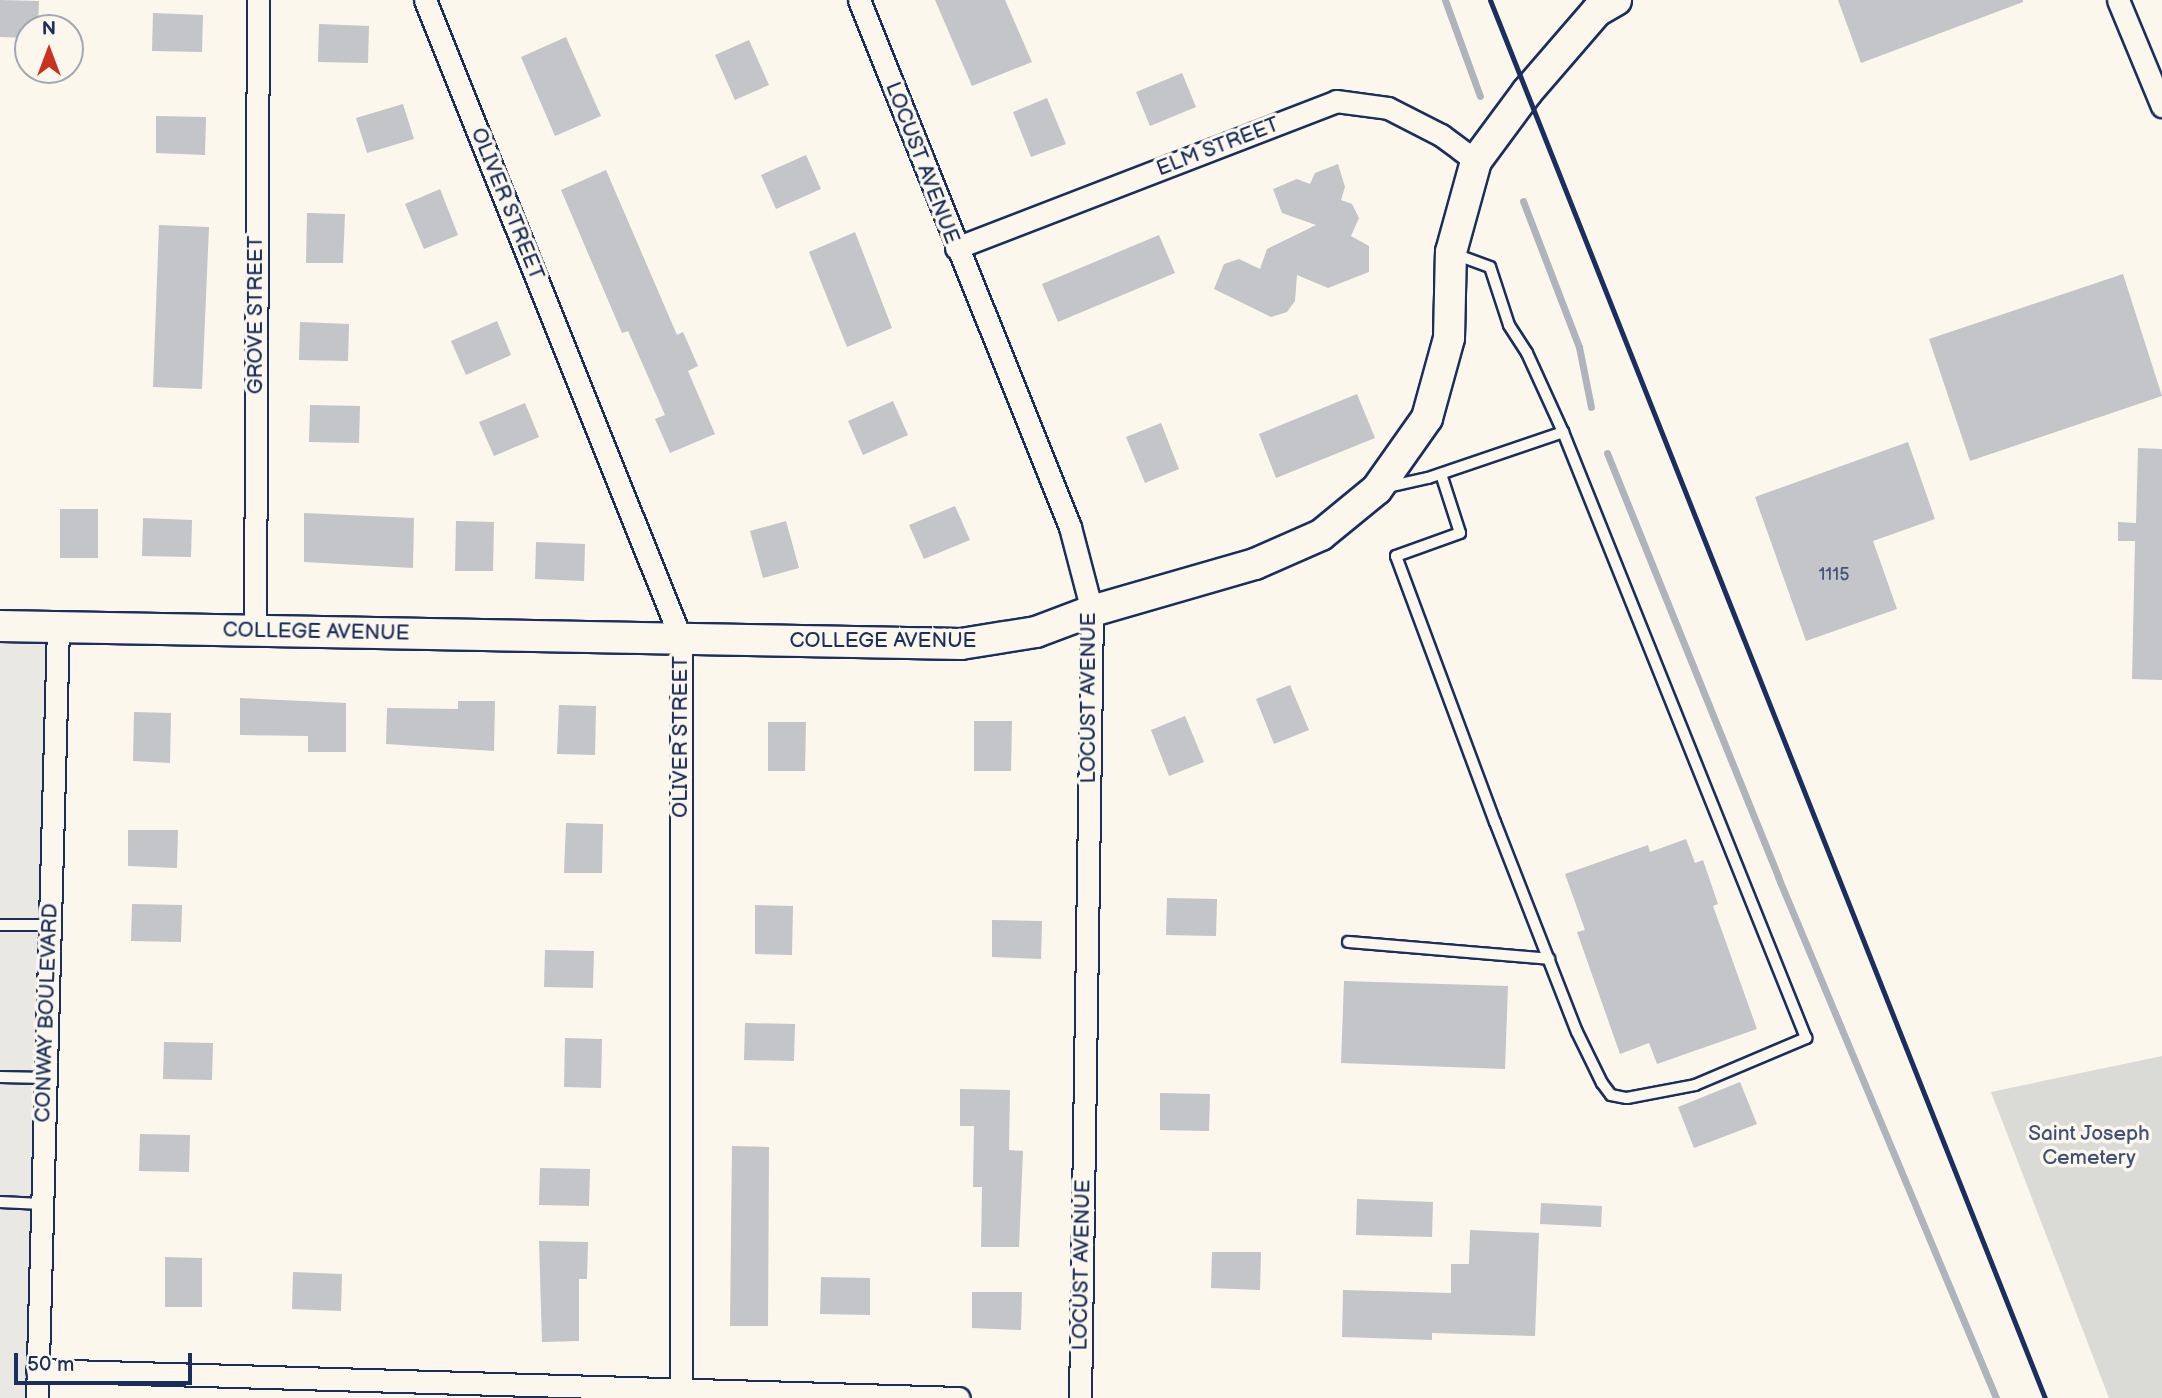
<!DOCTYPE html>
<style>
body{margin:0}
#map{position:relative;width:2162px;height:1398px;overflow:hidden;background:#fbf7ec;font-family:"Balsamiq Sans",sans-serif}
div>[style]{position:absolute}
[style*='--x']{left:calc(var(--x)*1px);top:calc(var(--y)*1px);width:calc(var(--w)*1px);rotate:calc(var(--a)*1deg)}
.built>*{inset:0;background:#eae8e2}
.green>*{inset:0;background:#dadad7}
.stream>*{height:7px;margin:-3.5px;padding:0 3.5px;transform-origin:3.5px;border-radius:3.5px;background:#afb3bb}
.building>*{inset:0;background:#c3c5c9}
.roads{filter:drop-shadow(2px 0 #1b2f5e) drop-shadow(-2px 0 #1b2f5e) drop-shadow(0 2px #1b2f5e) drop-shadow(0 -2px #1b2f5e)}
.lane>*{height:10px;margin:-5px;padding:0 5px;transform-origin:5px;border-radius:5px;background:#fbf7ec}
.street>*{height:21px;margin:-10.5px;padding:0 10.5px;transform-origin:10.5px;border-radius:10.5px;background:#fbf7ec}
.secondary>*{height:30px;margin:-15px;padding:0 15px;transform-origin:15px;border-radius:15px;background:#fbf7ec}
.rail>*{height:5px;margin:-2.5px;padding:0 2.5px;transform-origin:2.5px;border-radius:2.5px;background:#1b2f5e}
span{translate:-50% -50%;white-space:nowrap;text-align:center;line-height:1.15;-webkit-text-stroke:7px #fbf7ec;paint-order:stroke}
.number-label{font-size:18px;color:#455479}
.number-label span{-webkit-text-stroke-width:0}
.street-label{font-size:21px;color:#1b2f5e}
.park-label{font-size:21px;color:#415176}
.north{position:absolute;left:14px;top:14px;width:70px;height:70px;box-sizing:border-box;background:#fbf7ec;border:2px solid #a1a7b3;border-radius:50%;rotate:0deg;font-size:19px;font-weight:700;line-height:28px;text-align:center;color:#1b2f5e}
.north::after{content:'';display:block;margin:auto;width:24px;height:32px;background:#c8321e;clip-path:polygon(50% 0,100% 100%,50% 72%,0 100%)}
.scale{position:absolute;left:14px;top:1353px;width:178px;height:32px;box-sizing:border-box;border:4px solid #1b2f5e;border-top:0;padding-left:9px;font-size:21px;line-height:24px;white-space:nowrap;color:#1b2f5e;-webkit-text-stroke:5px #fbf7ec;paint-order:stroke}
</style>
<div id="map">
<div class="built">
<div style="clip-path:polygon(0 626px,58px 627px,41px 1398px,0 1398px)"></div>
</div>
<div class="green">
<div style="clip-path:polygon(2162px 1056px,2162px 1398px,2109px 1398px,1991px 1092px)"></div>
</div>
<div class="stream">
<div style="--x:1445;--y:0;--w:102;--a:70"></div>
<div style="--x:1523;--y:201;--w:156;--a:69"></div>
<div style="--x:1579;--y:347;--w:61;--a:78.7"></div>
<div style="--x:1607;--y:453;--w:457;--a:68"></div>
<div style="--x:1778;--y:877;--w:565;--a:67.29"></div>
</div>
<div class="building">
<div style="clip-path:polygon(0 0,39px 1px,38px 28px,28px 28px,28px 38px,0 37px)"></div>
<div style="clip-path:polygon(935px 0,1005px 0,1032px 62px,972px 86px)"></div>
<div style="clip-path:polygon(1838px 0,2023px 0,2023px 2px,1861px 63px)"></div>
<div style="clip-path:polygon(153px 13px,203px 15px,202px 52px,152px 51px)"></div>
<div style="clip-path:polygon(319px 24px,369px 26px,368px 63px,318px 62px)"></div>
<div style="clip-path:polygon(566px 37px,601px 116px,555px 136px,521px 57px)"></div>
<div style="clip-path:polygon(749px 40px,769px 85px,735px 100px,715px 55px)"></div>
<div style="clip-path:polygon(1182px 73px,1196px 107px,1150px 126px,1136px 92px)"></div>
<div style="clip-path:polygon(1047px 98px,1066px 144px,1031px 157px,1013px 112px)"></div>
<div style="clip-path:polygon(403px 104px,414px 139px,367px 153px,356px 118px)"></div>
<div style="clip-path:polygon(156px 116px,206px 117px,205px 155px,156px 153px)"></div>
<div style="clip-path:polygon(806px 155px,821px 189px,776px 209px,761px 175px)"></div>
<div style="clip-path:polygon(1338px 164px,1345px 187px,1341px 200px,1352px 204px,1359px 218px,1351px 236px,1369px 246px,1369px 272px,1328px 288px,1297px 275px,1295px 301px,1287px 312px,1271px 317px,1214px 289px,1224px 264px,1239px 259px,1260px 269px,1267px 249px,1316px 225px,1282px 213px,1273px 189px,1297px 179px,1310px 184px,1315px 173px)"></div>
<div style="clip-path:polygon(606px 170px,677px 335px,683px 332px,698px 366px,688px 371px,715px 434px,670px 453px,655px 419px,665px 415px,628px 331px,622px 333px,561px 190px)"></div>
<div style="clip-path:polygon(440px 189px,458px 235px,424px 249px,405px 204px)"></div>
<div style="clip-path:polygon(307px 213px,345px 214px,343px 263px,306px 263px)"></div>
<div style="clip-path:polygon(159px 225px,209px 227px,202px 389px,153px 387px)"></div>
<div style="clip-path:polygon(855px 232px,892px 328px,847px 347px,809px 252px)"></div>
<div style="clip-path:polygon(1159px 235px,1175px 273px,1058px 322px,1042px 284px)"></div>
<div style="clip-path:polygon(2123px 274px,2162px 396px,1970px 461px,1929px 339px)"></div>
<div style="clip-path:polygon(497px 321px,511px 355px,466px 375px,451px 341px)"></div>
<div style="clip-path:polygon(300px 322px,349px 324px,348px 361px,299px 360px)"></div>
<div style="clip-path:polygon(1357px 394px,1375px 438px,1276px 478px,1259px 434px)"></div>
<div style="clip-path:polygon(893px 401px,908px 435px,863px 455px,848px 421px)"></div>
<div style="clip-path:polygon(525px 403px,539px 437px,494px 456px,479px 422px)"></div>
<div style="clip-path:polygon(310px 405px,360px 406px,359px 443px,309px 442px)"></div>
<div style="clip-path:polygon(1161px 423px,1179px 469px,1145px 483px,1126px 437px)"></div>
<div style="clip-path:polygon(1908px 442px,1935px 519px,1873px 541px,1897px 609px,1806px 641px,1755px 497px)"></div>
<div style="clip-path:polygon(2138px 448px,2162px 449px,2162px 680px,2132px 679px,2135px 541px,2118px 541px,2118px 522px,2136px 523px)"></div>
<div style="clip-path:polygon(955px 506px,970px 540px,924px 559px,909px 525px)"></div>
<div style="clip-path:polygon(60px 509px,98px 509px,98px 558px,60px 558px)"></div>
<div style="clip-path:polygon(304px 513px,414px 518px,413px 568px,304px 562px)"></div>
<div style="clip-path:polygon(143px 518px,192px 520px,191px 557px,142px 556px)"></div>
<div style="clip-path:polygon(456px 521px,494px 522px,493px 571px,455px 571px)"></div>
<div style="clip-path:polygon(786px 521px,799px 568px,763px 578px,750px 531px)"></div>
<div style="clip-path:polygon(536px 542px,585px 544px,584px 581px,535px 579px)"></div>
<div style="clip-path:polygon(1290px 685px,1309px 730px,1274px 744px,1256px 699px)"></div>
<div style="clip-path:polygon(240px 698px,346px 703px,346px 752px,308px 752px,308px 736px,240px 735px)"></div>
<div style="clip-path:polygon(458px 701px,495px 701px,494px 751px,386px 744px,387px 708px,458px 709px)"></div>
<div style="clip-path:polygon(559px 705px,596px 706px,595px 755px,557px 754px)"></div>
<div style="clip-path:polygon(134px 712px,171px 713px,170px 763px,133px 761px)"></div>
<div style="clip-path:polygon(1185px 716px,1204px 762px,1169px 776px,1151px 730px)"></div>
<div style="clip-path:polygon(974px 721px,1012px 721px,1011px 771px,974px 771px)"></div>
<div style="clip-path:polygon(768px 722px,806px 722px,805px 771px,768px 771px)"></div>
<div style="clip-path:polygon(566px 823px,603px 824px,602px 873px,564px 873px)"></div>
<div style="clip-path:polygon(128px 830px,178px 830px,177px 868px,128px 866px)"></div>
<div style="clip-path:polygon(1686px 839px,1695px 863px,1703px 860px,1718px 904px,1713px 906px,1757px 1029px,1657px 1064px,1649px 1043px,1620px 1054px,1577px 932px,1585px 930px,1565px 874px,1648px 845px,1650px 852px)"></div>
<div style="clip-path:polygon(1167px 898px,1217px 899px,1216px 936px,1166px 935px)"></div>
<div style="clip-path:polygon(132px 904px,182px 905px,181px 942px,131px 941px)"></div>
<div style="clip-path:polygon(755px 905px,793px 906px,792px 955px,755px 954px)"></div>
<div style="clip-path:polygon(992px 920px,1042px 921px,1041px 959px,992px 957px)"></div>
<div style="clip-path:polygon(545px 950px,594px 951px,593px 988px,544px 987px)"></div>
<div style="clip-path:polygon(1344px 981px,1508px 986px,1505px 1069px,1341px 1063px)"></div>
<div style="clip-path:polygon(745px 1023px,795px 1024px,794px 1061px,744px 1060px)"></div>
<div style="clip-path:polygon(565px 1038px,602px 1039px,601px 1088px,564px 1087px)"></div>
<div style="clip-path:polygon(164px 1042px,213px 1043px,212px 1080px,163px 1079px)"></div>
<div style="clip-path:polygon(1740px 1082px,1757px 1124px,1694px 1148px,1678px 1107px)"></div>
<div style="clip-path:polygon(960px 1089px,1010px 1090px,1009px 1150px,1023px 1151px,1019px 1247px,981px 1247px,982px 1187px,973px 1187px,974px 1126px,960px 1126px)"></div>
<div style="clip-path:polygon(1160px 1093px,1210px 1094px,1209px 1131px,1160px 1130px)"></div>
<div style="clip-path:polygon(140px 1134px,190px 1135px,189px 1172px,139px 1171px)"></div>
<div style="clip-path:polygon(732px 1146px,769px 1147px,768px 1326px,730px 1326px)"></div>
<div style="clip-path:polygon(540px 1168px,590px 1169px,589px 1206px,539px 1205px)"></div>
<div style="clip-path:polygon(1357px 1199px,1433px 1202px,1432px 1237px,1356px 1235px)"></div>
<div style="clip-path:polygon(1541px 1203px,1602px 1206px,1601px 1227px,1540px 1224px)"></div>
<div style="clip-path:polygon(1470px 1230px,1539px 1233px,1535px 1336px,1432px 1333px,1432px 1340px,1342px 1337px,1343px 1290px,1451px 1293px,1451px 1264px,1469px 1264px)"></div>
<div style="clip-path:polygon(539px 1241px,588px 1242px,587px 1279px,579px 1279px,579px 1341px,542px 1342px)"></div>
<div style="clip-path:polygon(1212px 1252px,1261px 1252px,1260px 1290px,1211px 1288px)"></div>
<div style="clip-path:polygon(165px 1257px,202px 1258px,202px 1307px,165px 1307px)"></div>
<div style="clip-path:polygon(293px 1272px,342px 1274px,341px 1311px,292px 1309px)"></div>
<div style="clip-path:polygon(821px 1277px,870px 1278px,870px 1315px,820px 1314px)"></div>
<div style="clip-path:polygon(972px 1292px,1022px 1292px,1021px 1330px,972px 1328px)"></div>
</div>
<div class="roads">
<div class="lane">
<div style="--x:1441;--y:474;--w:62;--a:72.1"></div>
<div style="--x:1460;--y:533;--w:68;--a:160.2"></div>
<div style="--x:1396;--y:556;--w:284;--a:69.6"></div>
<div style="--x:1495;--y:822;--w:225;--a:68.7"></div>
<div style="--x:1577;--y:1032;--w:57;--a:63.9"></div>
<div style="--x:1602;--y:1083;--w:15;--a:53"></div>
<div style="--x:1611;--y:1095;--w:16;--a:11"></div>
<div style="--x:1627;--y:1098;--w:69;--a:-10.8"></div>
<div style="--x:1695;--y:1085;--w:121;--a:-22.9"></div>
<div style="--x:1806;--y:1038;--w:653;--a:-111.85"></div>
<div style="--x:1563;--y:432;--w:87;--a:-114.5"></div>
<div style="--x:1527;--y:353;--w:33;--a:-123"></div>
<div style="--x:1509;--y:325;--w:61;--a:-108.1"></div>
<div style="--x:1490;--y:267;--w:40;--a:-159.8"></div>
<div style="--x:1387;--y:487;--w:42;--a:-12.4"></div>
<div style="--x:1428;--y:478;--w:143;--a:-18.8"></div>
<div style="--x:0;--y:925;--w:49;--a:0"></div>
<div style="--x:1348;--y:942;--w:202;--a:4.8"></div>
<div style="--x:0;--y:1077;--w:45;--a:1.3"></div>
<div style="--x:0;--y:1202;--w:42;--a:2.7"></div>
</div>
<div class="street">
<div style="--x:425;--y:0;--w:688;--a:68.17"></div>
<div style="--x:681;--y:639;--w:759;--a:90"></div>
<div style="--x:859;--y:0;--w:568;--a:68.18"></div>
<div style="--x:1070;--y:527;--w:87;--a:75.3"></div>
<div style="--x:1092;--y:611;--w:787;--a:90.87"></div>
<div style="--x:2118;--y:0;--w:115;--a:67.5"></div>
<div style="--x:956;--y:248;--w:407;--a:-21.1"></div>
<div style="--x:1336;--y:101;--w:52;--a:7.7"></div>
<div style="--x:1388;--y:108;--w:59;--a:27"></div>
<div style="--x:1441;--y:135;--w:44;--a:36.6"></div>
<div style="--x:255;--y:630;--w:630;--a:-89.73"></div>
<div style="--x:37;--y:1370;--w:922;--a:1.74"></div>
<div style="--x:37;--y:1398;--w:771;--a:-88.44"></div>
</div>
<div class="secondary">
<div style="--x:0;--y:626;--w:961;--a:1.07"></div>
<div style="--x:961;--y:644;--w:76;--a:-9.1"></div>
<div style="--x:1036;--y:632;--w:60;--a:-20.6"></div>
<div style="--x:1092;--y:611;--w:170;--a:-16.1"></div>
<div style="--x:1255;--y:564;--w:72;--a:-23.7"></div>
<div style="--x:1321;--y:535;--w:72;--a:-39.4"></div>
<div style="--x:1377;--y:489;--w:87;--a:-54.8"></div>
<div style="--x:1427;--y:418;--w:83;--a:-74.6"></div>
<div style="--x:1449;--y:338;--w:86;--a:-88.7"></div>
<div style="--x:1451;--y:252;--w:94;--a:-74.6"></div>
<div style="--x:1476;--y:161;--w:86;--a:-53.5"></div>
<div style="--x:1527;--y:92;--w:107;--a:-49.2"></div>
<div style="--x:1597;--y:11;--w:22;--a:-30"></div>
</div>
</div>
<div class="rail">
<div style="--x:1490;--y:0;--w:1504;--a:68.35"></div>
</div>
<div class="number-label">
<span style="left:1834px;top:575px">1115</span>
</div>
<div class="street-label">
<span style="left:1218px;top:147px;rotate:-21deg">ELM STREET</span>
<span style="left:922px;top:163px;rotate:69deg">LOCUST AVENUE</span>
<span style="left:507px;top:204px;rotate:68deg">OLIVER STREET</span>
<span style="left:256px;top:315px;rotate:-90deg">GROVE STREET</span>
<span style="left:316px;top:632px;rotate:1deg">COLLEGE AVENUE</span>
<span style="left:883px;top:641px">COLLEGE AVENUE</span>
<span style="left:1089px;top:698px;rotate:-90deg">LOCUST AVENUE</span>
<span style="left:681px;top:737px;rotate:-90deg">OLIVER STREET</span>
<span style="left:47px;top:1013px;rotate:-88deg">CONWAY BOULEVARD</span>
<span style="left:1082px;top:1265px;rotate:-89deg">LOCUST AVENUE</span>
</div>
<div class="park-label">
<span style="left:2089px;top:1146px">Saint Joseph<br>Cemetery</span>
</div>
<div class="north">N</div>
<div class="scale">50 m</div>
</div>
